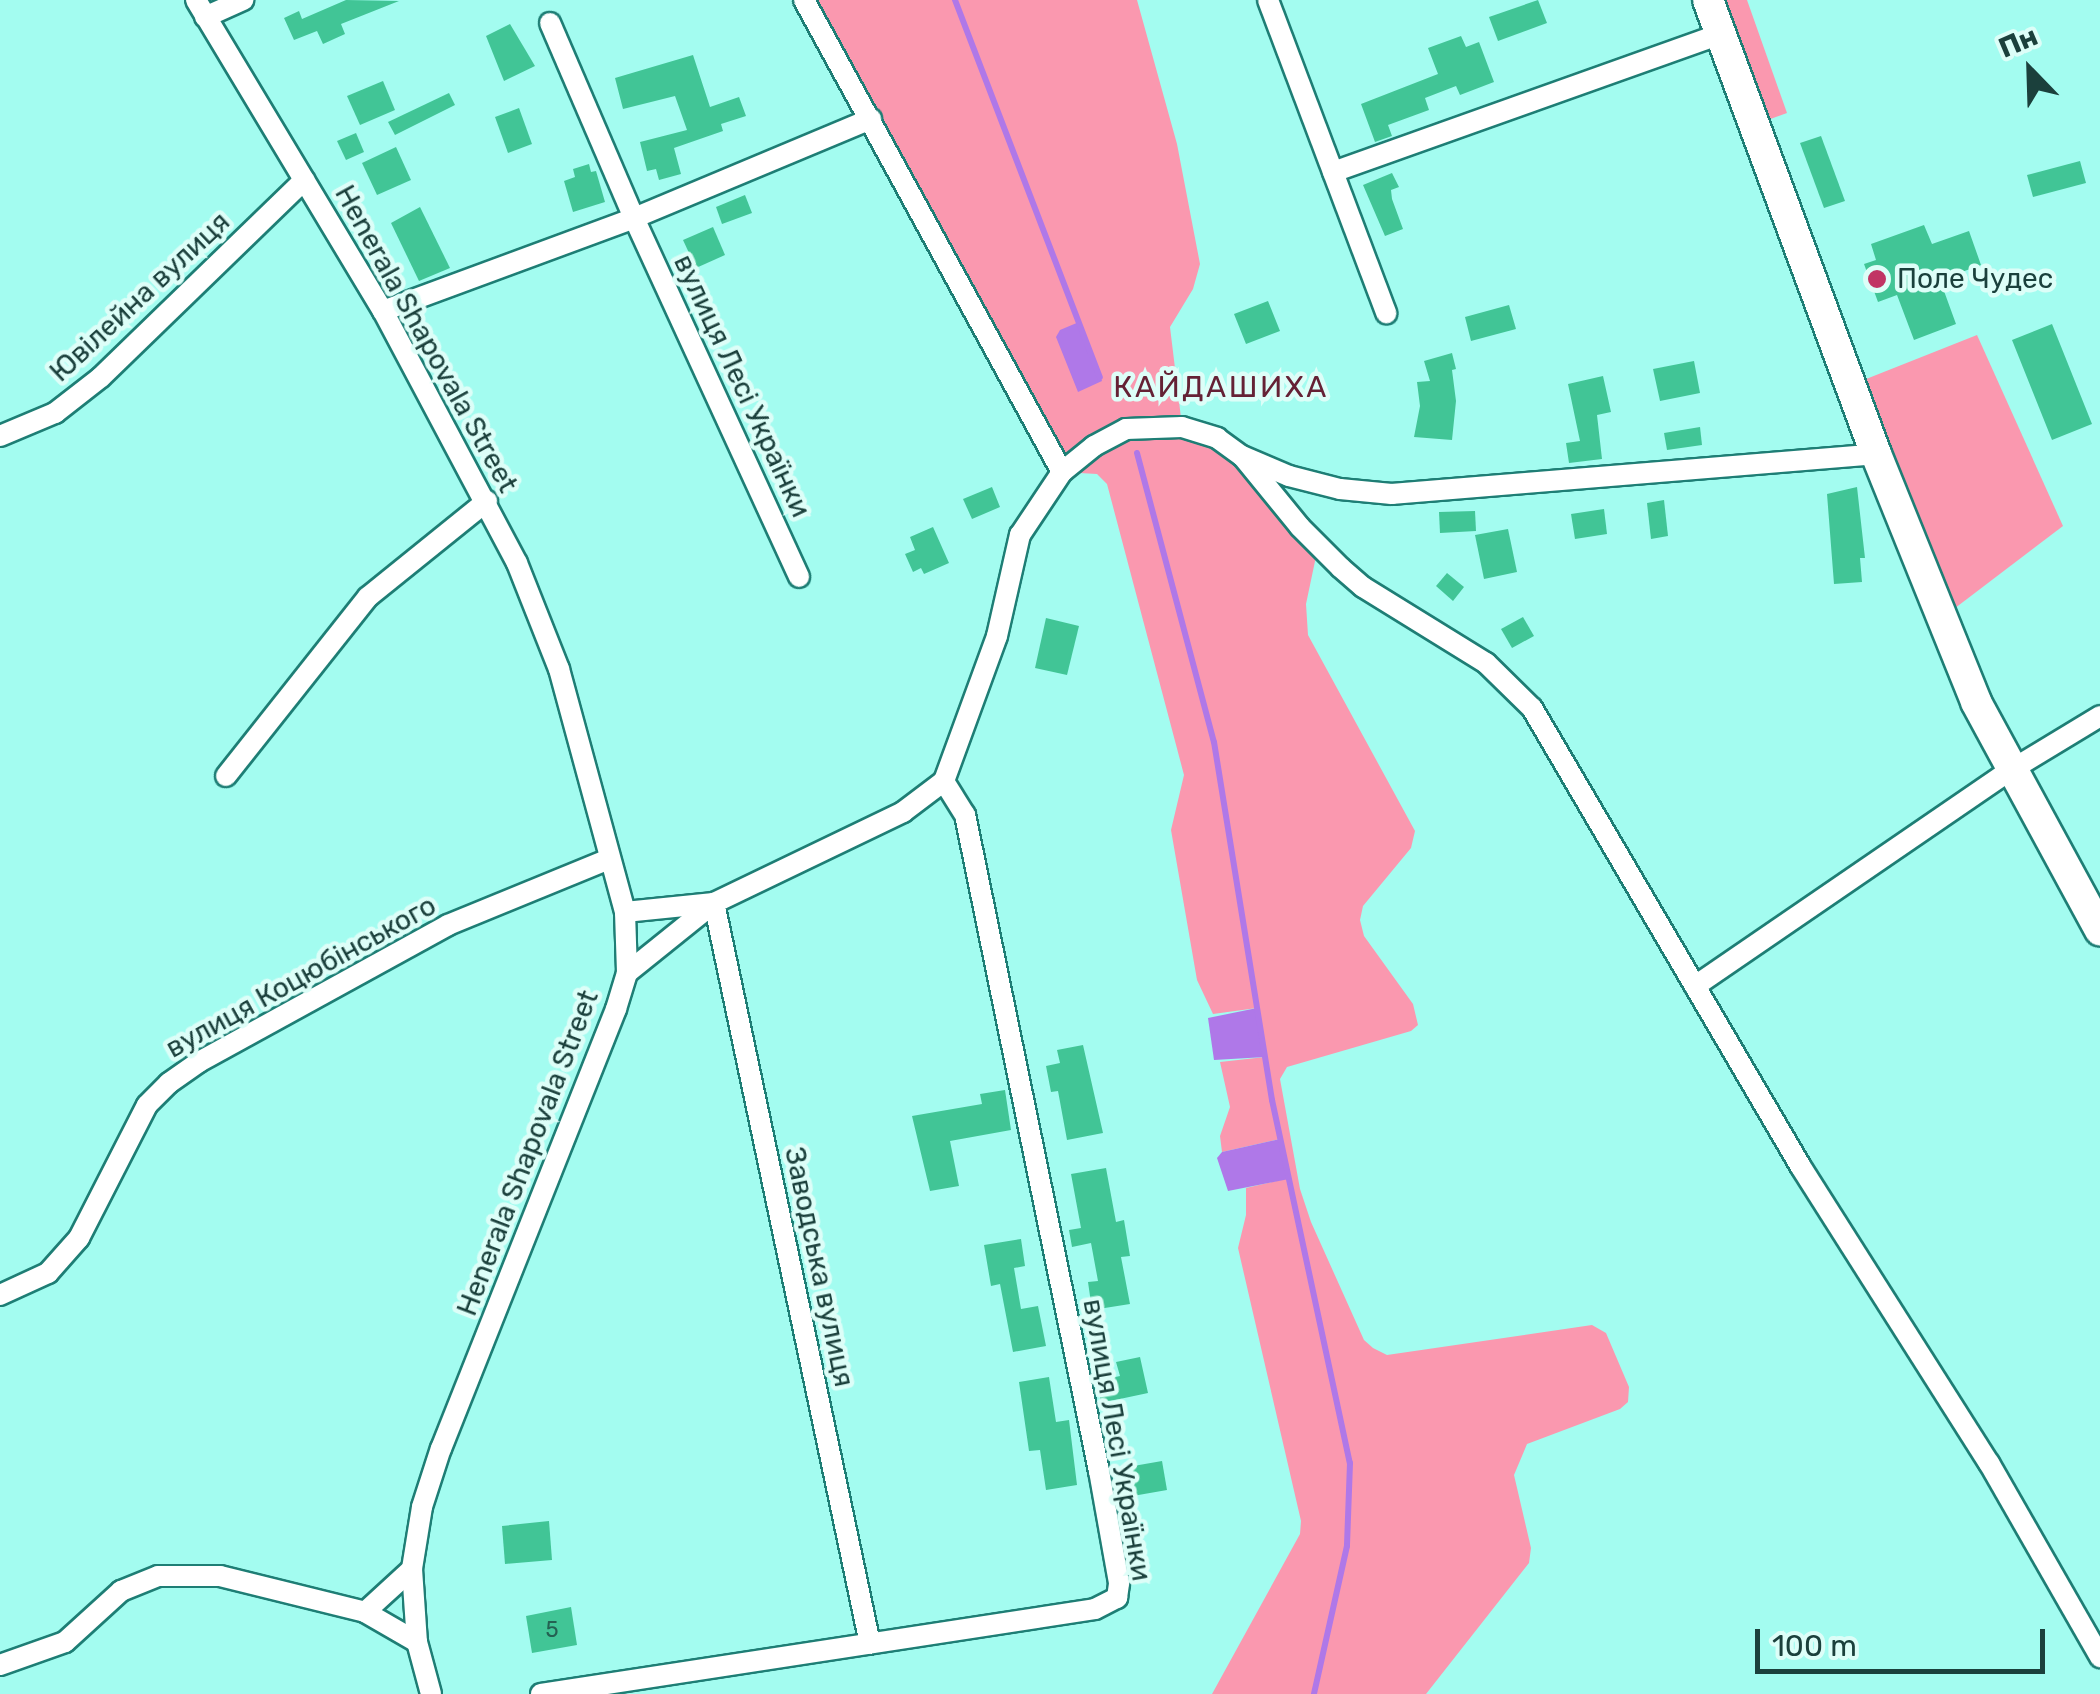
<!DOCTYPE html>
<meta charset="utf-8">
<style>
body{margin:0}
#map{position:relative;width:2100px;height:1694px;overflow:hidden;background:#a3fcf0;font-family:Rubik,sans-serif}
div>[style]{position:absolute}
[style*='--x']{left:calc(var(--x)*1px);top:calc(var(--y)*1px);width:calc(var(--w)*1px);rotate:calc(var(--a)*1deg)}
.green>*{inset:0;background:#fa98af}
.water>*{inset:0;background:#af78e8}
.stream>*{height:6px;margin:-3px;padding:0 3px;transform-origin:3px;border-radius:3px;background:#af78e8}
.building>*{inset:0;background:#41c596}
.roads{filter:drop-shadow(2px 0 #1e7e75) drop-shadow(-2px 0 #1e7e75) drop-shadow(0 2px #1e7e75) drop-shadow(0 -2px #1e7e75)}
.minor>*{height:20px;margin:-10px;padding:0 10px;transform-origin:10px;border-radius:10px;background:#fff}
.secondary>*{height:30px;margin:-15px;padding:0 15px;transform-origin:15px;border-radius:15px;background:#fff}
.dots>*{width:28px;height:28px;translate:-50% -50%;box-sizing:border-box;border:5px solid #ddfef8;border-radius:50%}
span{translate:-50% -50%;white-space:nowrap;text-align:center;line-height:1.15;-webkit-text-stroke:9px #ddfef8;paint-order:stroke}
.number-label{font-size:22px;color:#246152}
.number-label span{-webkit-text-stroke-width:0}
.poi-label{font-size:28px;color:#1b403c}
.left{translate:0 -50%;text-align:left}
.street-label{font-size:28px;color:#1b403c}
.neighbourhood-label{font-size:30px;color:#652135;letter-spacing:2.5px}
.north{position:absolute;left:1980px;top:20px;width:100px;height:100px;-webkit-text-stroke:8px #ddfef8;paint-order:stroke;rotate:337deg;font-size:28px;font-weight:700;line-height:40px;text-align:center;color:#1b403c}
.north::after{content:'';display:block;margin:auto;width:35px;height:45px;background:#1b403c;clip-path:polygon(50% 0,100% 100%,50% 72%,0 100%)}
.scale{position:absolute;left:1755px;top:1629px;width:290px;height:45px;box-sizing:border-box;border:5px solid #1b403c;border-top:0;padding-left:12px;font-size:30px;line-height:35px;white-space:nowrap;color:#1b403c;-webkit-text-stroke:8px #ddfef8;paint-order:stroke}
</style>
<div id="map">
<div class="green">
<div style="clip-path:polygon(804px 0,1137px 0,1177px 144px,1200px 264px,1193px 289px,1170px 327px,1182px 426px,1217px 438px,1318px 547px,1306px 604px,1308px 635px,1415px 831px,1411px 848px,1363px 906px,1360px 920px,1364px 936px,1413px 1004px,1418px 1025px,1411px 1031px,1287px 1067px,1280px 1079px,1300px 1189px,1311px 1222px,1364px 1340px,1373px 1348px,1387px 1355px,1592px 1325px,1606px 1333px,1629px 1387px,1628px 1402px,1620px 1409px,1527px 1444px,1514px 1475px,1531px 1548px,1529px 1563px,1426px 1694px,1212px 1694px,1300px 1534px,1301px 1521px,1238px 1248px,1246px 1215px,1246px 1188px,1289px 1178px,1280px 1139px,1222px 1152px,1220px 1136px,1230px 1107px,1220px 1062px,1265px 1057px,1257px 1008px,1213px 1014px,1197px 980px,1171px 830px,1184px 775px,1107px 484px,1097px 474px,1062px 472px)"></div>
<div style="clip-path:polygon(1708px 0,1747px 0,1787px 113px,1754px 125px)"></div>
<div style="clip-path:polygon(1977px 335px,2063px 526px,1942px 618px,1851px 385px)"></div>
</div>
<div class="water">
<div style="clip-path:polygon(1079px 322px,1102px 381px,1078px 392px,1056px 337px,1060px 330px)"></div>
<div style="clip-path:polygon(1257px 1008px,1265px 1057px,1214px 1060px,1208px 1018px)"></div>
<div style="clip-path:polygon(1280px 1139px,1289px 1179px,1228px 1191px,1217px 1158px,1222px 1152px)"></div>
</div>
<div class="stream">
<div style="--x:955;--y:0;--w:404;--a:69"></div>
<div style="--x:1137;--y:453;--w:299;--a:75.1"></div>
<div style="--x:1214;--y:742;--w:363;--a:80.8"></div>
<div style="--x:1272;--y:1100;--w:371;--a:77.9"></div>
<div style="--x:1350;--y:1463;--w:83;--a:92.1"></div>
<div style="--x:1347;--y:1546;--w:152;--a:102.6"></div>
</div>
<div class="building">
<div style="clip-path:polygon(346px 0,399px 1px,341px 24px,345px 34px,323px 44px,317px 31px,294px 40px,284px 18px,299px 11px,302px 19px)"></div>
<div style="clip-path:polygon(1538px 0,1547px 23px,1498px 41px,1489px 17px)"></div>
<div style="clip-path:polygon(510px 24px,535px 66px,504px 81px,486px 36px)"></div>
<div style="clip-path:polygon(1461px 36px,1466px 47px,1479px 42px,1494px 82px,1460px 95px,1456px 86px,1425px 98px,1429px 110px,1388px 125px,1392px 136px,1375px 142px,1361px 104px,1438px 74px,1428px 48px)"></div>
<div style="clip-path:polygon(693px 55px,710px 107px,739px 97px,746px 116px,721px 124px,723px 131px,674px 148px,681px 174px,659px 180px,656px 169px,647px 171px,640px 142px,687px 130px,675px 96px,623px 109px,615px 78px)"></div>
<div style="clip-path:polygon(383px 81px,395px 110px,360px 125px,347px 96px)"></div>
<div style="clip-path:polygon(449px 93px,455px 105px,395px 135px,388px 122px)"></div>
<div style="clip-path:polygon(519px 108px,532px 144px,508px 153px,495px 117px)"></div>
<div style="clip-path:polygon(356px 133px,364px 152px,346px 160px,337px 141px)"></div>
<div style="clip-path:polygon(1821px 136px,1845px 201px,1824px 208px,1800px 143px)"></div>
<div style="clip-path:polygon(396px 147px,411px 180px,377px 195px,362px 163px)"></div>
<div style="clip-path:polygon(2080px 161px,2086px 183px,2033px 197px,2027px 175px)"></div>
<div style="clip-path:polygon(589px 164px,591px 172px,596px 171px,605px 202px,573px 212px,564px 181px,575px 177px,573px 169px)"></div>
<div style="clip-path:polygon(1392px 173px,1399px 187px,1391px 190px,1392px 199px,1403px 229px,1385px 236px,1363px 185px)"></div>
<div style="clip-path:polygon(745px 195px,752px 213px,722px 224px,716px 207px)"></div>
<div style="clip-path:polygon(420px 207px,450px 268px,419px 281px,391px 223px)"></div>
<div style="clip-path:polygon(1924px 225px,1932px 244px,1969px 231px,1981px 265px,1940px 280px,1956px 324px,1914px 340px,1897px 295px,1878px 302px,1864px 264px,1876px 260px,1871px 244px)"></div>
<div style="clip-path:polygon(713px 227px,725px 255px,696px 268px,683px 240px)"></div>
<div style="clip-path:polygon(1268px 301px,1280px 331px,1246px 344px,1234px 314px)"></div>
<div style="clip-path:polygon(1509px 305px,1516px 329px,1471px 341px,1465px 317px)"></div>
<div style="clip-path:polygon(2052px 324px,2092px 424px,2052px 440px,2012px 340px)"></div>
<div style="clip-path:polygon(1452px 353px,1456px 369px,1452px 370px,1456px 401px,1452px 440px,1414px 437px,1420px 406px,1417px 382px,1430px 381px,1424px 361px)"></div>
<div style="clip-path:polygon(1694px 361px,1700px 393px,1660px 401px,1653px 369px)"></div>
<div style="clip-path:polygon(1603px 376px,1611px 412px,1597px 415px,1602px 459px,1569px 463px,1566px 443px,1580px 441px,1568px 384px)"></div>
<div style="clip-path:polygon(1700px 427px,1702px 445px,1667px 450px,1664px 433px)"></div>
<div style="clip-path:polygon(992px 487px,1000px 507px,972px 519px,963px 499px)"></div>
<div style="clip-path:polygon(1857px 487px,1865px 558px,1860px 558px,1862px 582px,1834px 584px,1827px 494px)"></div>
<div style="clip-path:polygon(1664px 500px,1668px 536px,1651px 539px,1647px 503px)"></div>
<div style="clip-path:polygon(1604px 509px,1607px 534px,1575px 539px,1571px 514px)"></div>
<div style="clip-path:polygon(1475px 511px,1476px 531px,1440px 533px,1439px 512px)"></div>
<div style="clip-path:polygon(933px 527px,949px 563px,924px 574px,921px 568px,913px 572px,905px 554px,915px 550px,910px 537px)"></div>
<div style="clip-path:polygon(1508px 529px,1517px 572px,1484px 579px,1475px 535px)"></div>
<div style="clip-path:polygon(1447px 573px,1464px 587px,1453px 601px,1436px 586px)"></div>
<div style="clip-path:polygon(1523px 617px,1534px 636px,1512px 648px,1501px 629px)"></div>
<div style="clip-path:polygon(1046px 618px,1079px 626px,1067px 675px,1035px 668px)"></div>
<div style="clip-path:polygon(1083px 1045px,1103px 1133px,1067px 1140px,1058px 1091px,1051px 1092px,1046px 1066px,1060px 1063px,1057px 1050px)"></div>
<div style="clip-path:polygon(1005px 1090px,1011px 1130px,950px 1141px,959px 1186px,930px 1191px,912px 1116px,982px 1104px,980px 1094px)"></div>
<div style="clip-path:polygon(1106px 1168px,1116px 1222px,1124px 1220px,1130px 1256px,1121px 1257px,1130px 1304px,1092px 1310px,1088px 1282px,1098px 1281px,1091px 1243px,1072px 1247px,1069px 1230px,1081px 1228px,1071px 1174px)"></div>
<div style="clip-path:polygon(1021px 1239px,1025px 1266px,1014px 1268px,1021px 1309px,1038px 1306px,1046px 1346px,1013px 1352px,1000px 1284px,991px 1286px,984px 1245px)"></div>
<div style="clip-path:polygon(1140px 1357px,1148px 1393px,1101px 1403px,1097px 1381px,1120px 1376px,1116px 1362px)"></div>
<div style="clip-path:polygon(1049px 1377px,1056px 1422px,1069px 1420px,1077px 1485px,1046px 1490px,1040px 1450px,1029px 1451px,1019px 1382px)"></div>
<div style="clip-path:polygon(1162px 1461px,1167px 1490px,1127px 1497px,1122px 1468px)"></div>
<div style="clip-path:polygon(549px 1521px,552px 1560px,505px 1564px,502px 1526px)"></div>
<div style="clip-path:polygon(571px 1607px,577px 1645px,532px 1653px,526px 1616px)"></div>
</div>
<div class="roads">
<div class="minor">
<div style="--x:196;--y:0;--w:363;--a:59"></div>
<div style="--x:383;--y:311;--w:285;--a:62"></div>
<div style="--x:517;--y:563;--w:114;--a:68.4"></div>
<div style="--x:559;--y:669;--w:252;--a:74.8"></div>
<div style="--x:625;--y:912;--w:61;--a:88.1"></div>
<div style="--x:627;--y:973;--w:38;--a:107"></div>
<div style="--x:616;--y:1009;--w:473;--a:111.7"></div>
<div style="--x:441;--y:1448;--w:62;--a:107.9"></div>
<div style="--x:422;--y:1507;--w:63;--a:99.2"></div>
<div style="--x:412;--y:1569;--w:73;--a:86.1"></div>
<div style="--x:417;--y:1642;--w:54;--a:74.9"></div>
<div style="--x:804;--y:0;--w:538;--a:61.34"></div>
<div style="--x:1268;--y:0;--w:335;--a:69.3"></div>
<div style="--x:205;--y:17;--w:42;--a:-24.1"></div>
<div style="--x:550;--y:23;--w:212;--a:66.7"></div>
<div style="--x:634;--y:218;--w:395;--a:65.3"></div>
<div style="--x:1333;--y:172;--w:411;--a:-19.6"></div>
<div style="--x:383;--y:311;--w:268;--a:-20.3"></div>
<div style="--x:634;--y:218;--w:257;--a:-22.7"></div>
<div style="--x:0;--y:436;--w:60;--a:-22.7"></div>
<div style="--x:55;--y:413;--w:58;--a:-38"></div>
<div style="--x:101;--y:377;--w:283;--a:-44.1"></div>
<div style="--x:1243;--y:457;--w:90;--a:50.8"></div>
<div style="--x:1300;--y:527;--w:58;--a:45"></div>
<div style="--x:1341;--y:568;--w:29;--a:41"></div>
<div style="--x:1363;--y:587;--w:145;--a:31.7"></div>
<div style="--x:1486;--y:663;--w:64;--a:44.4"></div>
<div style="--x:1532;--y:708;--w:532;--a:59.63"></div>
<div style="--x:1801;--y:1167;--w:351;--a:57.6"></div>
<div style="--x:1989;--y:1463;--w:224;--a:60.2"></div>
<div style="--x:226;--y:776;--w:228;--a:-51.6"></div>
<div style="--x:368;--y:597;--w:153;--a:-38.9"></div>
<div style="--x:625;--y:912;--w:89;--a:-5.8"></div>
<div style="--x:714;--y:903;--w:757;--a:78.11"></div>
<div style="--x:627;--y:973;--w:112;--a:-38.8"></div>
<div style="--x:714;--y:903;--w:210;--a:-25.7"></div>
<div style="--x:903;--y:812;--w:51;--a:-37.1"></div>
<div style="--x:944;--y:781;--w:154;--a:-69.9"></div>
<div style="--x:997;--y:636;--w:104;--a:-77.2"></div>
<div style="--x:1020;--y:535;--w:76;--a:-56.3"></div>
<div style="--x:1062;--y:472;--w:41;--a:-39.1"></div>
<div style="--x:1094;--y:446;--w:36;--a:-28"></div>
<div style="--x:1126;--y:429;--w:56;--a:-2"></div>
<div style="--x:1182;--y:427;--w:37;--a:17"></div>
<div style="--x:1217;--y:438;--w:31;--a:36"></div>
<div style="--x:1242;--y:456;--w:51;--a:23.1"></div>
<div style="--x:1289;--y:476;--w:53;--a:14.3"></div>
<div style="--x:1340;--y:489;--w:52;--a:5.5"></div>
<div style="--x:1392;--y:494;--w:486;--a:-4.7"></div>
<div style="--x:1695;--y:986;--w:383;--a:-34.4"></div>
<div style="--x:2011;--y:770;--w:104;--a:-31.2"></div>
<div style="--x:0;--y:1295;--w:53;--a:-24.6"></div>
<div style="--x:48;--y:1273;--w:47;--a:-48.5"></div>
<div style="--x:79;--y:1238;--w:149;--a:-62.9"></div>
<div style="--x:147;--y:1105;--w:31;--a:-45"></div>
<div style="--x:169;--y:1083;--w:37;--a:-35"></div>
<div style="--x:199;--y:1062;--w:284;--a:-28.8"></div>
<div style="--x:448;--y:925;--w:174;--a:-22.3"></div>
<div style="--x:365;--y:1612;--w:64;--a:-42.5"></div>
<div style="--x:0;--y:1665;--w:69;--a:-19.5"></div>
<div style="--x:65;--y:1642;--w:76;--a:-42.3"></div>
<div style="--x:121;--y:1591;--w:40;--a:-22"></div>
<div style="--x:158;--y:1576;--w:62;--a:0"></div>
<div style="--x:220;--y:1576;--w:149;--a:13.9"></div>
<div style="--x:365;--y:1612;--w:60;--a:30"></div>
<div style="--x:541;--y:1694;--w:560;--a:-8.72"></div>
<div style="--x:1095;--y:1609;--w:25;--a:-27"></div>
<div style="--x:1117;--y:1598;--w:15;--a:-82"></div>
<div style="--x:1119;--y:1583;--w:114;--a:-100.1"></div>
<div style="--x:1099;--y:1471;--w:670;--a:-101.54"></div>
<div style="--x:965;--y:815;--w:40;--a:-122"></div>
</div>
<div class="secondary">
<div style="--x:1708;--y:0;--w:484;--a:69.7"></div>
<div style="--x:1876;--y:454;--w:267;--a:68"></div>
<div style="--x:1976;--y:702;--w:260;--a:61.5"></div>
</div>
</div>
<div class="dots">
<div style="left:1877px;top:279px;background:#c13464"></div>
</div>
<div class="number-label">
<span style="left:552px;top:1630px">5</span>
</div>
<div class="poi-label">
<span class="left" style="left:1897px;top:279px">Поле Чудес</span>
</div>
<div class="street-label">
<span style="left:140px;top:297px;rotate:-43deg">Ювілейна вулиця</span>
<span style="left:426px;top:339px;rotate:61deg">Henerala Shapovala Street</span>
<span style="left:742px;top:386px;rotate:65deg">вулиця Лесі Українки</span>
<span style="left:301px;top:977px;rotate:-29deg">вулиця Коцюбінського</span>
<span style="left:528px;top:1153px;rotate:-69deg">Henerala Shapovala Street</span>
<span style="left:819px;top:1267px;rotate:78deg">Заводська вулиця</span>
<span style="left:1117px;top:1440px;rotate:80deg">вулиця Лесі Українки</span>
</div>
<div class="neighbourhood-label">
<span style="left:1221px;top:387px">КАЙДАШИХА</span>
</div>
<div class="north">Пн</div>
<div class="scale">100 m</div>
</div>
